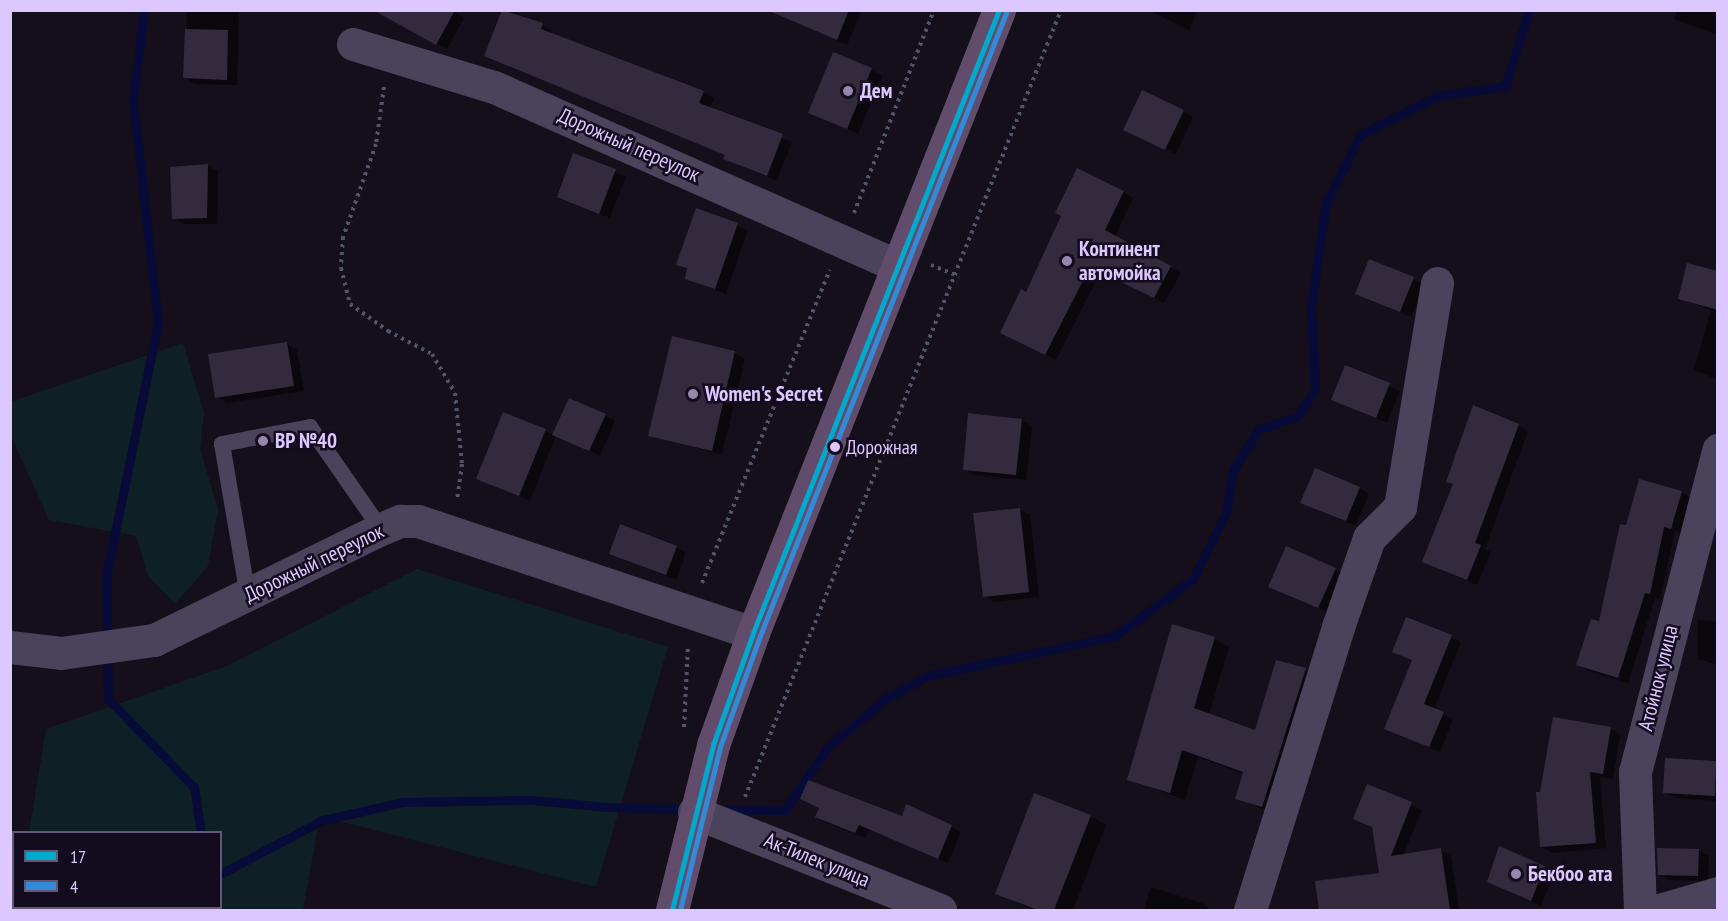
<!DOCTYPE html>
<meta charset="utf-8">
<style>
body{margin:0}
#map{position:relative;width:1728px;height:921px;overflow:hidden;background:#140f1a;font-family:"PT Sans Narrow",sans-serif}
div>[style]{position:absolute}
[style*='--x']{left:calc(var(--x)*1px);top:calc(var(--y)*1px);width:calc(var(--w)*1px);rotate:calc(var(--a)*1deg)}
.green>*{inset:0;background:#0f1f26}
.shadow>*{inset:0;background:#0007}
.stream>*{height:9px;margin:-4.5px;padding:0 4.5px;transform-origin:4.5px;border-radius:4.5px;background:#080b38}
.building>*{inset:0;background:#332b3d}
.path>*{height:4px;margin-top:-2px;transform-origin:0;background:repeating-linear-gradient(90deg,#4f5669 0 3px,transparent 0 7.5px)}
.lane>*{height:16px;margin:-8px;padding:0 8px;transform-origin:8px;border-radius:8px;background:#4a435b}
.street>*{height:33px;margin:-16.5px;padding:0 16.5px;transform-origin:16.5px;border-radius:16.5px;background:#4a435b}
.primary>*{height:33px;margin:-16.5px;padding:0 16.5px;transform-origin:16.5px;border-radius:16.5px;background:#614c6c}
.bus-1>*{height:4.5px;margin:-2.25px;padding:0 2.25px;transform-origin:2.25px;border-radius:2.25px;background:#00a9ce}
.bus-2>*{height:4.5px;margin:-2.25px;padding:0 2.25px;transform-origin:2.25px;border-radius:2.25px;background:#338bd7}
.dots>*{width:16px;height:16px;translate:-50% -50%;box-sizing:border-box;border:3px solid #130b1e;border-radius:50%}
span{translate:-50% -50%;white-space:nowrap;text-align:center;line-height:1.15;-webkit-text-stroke:5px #130b1e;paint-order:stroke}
.bus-label{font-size:20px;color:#ddc7ff}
.left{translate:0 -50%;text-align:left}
.poi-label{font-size:21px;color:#ddc7ff;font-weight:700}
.street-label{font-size:21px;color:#ddc7ff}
.frame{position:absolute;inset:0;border:12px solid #ddc7ff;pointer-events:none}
.legend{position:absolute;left:12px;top:831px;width:210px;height:78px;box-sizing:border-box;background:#130b1e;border:2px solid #645678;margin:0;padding:8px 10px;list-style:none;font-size:18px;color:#ddc7ff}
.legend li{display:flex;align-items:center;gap:12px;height:30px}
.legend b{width:30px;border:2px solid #645678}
</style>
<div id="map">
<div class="green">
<div style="clip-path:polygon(183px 343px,204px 413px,200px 449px,218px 509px,208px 566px,175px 604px,148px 576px,136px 536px,49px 520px,11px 436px,10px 402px)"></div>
<div style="clip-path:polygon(417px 569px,668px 647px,596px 887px,320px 816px,303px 910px,15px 910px,220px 908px,220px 832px,29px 832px,46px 729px,227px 666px)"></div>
</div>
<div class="shadow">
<div style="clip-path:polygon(187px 10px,239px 10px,237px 85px,195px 84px,185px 78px)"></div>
<div style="clip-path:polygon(451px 10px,464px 18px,447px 49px,405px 26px)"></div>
<div style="clip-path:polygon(504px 10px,542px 25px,552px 31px,551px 34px,703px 92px,714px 98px,710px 108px,792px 142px,777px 181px,725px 159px,726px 155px)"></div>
<div style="clip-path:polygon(807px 10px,862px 10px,847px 45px,802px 24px)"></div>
<div style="clip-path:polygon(1148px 10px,1198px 10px,1189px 30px)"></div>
<div style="clip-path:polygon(1677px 10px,1718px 10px,1718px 35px,1674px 19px)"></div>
<div style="clip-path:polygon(871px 70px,882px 76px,858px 134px,810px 113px)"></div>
<div style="clip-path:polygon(1183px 111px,1193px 117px,1176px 154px,1135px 135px)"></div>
<div style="clip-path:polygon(574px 155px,626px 177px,610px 218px,558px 196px)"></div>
<div style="clip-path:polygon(207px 166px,218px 171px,217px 224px,184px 224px,174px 218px)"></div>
<div style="clip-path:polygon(1123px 192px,1133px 198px,1115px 237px,1181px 273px,1164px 303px,1101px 271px,1056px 360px,1012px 339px)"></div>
<div style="clip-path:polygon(697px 210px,748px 230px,726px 294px,687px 278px,688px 270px,678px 264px)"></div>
<div style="clip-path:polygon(1718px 272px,1718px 380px,1694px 370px,1711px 310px,1679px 298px)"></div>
<div style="clip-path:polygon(1413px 279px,1424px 285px,1411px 317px,1357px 293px)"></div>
<div style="clip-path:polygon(287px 344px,297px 350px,304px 391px,227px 403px,217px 397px)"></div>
<div style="clip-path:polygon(734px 353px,745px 359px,722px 455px,650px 435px)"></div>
<div style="clip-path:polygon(1345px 367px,1400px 391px,1387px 423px,1333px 399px)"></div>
<div style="clip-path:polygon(504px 414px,554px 435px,605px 415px,615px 421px,600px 456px,556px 435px,530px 501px,478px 478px)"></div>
<div style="clip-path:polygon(1022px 421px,1032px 426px,1026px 480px,974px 475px,964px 469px)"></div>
<div style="clip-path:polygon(1518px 425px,1528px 431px,1485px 549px,1491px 552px,1477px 585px,1423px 561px,1454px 485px)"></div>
<div style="clip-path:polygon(1359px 488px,1369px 494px,1356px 526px,1302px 502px)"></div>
<div style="clip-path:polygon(1681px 492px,1692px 498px,1682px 533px,1675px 531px,1660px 599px,1655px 598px,1628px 683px,1588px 671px,1578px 665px,1600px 623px,1627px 527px)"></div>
<div style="clip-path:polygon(1019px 509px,1030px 515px,1039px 597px,995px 602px,984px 596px)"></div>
<div style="clip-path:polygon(676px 547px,686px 553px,676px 580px,611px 553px)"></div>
<div style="clip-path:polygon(1335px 569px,1345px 575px,1329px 613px,1270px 587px)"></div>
<div style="clip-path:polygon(1698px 620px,1718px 621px,1718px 665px,1698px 659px)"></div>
<div style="clip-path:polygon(1451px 637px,1461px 642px,1434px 710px,1453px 719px,1440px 752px,1386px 728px)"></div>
<div style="clip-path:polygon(1214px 638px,1229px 647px,1209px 715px,1256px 732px,1305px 670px,1320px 678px,1277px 815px,1237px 798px,1244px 774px,1198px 757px,1185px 800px,1129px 779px)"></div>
<div style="clip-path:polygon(1610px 728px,1620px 734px,1613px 779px,1600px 777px,1606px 848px,1552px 853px,1542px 847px,1541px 793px)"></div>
<div style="clip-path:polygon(1666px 760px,1718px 764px,1718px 801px,1675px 798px,1664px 792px)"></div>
<div style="clip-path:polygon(1368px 786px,1422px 810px,1403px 855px,1440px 850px,1451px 856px,1459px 910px,1321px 910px,1317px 882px,1381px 874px)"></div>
<div style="clip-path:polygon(802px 799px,951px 826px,961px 832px,948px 863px,869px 829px,866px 838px,827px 823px,816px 817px,820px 808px)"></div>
<div style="clip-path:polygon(1090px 816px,1106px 825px,1073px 910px,1033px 910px,997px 894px)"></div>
<div style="clip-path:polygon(1698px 850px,1709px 856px,1708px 881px,1669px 880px,1659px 874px)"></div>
<div style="clip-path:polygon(1544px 868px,1554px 874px,1541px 906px,1489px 882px)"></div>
<div style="clip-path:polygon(1151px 887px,1202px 903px,1211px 910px,1144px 910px)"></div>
</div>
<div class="stream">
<div style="--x:144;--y:10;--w:91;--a:97"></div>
<div style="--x:133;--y:100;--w:224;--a:83.6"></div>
<div style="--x:158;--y:323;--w:258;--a:101.6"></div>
<div style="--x:106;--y:576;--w:123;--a:89.1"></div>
<div style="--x:108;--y:699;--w:123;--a:45.7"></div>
<div style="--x:194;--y:787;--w:46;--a:81.2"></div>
<div style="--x:721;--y:809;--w:64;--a:0.9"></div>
<div style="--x:785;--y:810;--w:76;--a:-55.7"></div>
<div style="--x:828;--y:747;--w:75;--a:-40.1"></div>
<div style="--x:885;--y:699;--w:48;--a:-28.7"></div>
<div style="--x:927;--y:676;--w:192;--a:-12"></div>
<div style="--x:1115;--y:636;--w:97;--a:-36.2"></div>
<div style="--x:1193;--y:579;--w:74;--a:-63.4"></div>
<div style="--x:1226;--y:513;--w:44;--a:-80.8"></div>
<div style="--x:1233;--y:470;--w:49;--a:-57.6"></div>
<div style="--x:1259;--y:429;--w:41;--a:-18.4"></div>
<div style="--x:1298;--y:416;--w:32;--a:-58"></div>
<div style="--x:1315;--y:389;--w:82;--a:-92.8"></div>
<div style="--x:1311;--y:307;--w:105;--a:-81.8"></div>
<div style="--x:1326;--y:203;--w:76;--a:-63.4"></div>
<div style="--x:1360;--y:135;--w:87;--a:-26.6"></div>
<div style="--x:1438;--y:96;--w:68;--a:-8.5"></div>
<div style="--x:1505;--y:86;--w:80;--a:-72.5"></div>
<div style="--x:220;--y:874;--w:116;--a:-27.7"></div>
<div style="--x:323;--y:820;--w:81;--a:-12.8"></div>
<div style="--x:402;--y:802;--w:130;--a:-0.9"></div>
<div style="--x:532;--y:800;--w:76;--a:5.3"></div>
<div style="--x:608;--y:807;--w:82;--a:1.4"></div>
<div style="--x:213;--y:908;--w:2;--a:90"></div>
</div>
<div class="building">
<div style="clip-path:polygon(373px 10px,455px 10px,436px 45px)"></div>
<div style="clip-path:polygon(502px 10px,543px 23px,541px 29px,704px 91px,699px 103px,783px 134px,767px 176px,723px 159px,725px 155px,484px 56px)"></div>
<div style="clip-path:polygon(767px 10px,849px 10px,837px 40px)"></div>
<div style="clip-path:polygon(185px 29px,228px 30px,227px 80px,183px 78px)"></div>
<div style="clip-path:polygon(833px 52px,872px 68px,847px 129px,808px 113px)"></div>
<div style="clip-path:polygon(1142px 90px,1184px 110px,1165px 150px,1123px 130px)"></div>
<div style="clip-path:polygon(573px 153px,616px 169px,599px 214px,557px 197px)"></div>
<div style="clip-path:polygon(208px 164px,207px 218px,172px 219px,170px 167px)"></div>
<div style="clip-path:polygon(1077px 168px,1124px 191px,1105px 230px,1171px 266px,1154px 298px,1090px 267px,1045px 355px,1000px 333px,1021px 289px,1026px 292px,1061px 216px,1055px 213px)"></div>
<div style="clip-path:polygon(696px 208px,738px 223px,715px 289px,685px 279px,687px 268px,676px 265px)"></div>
<div style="clip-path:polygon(1369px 259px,1414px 277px,1400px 312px,1355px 294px)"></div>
<div style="clip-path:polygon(1687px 263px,1718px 271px,1718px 310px,1678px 299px)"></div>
<div style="clip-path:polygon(672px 336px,735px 351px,712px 451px,648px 436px)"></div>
<div style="clip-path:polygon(287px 342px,294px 386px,215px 398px,208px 354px)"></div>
<div style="clip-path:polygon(1345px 365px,1390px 383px,1376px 418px,1331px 400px)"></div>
<div style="clip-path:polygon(569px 398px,606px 414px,589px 451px,552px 435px)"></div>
<div style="clip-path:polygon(1473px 405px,1519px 424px,1475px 543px,1481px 545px,1467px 580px,1422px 562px,1453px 484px,1446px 482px)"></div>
<div style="clip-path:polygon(503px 412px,546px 429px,519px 496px,476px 479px)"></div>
<div style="clip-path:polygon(968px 413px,1022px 419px,1016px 475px,963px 470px)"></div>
<div style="clip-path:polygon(1315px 468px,1360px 487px,1346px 521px,1300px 503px)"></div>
<div style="clip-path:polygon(1639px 479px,1682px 491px,1671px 529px,1664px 527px,1650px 594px,1645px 593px,1618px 678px,1576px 665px,1591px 619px,1599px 621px,1620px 524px,1626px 525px)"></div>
<div style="clip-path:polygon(1020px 508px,1029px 592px,983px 597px,973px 513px)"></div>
<div style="clip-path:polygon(620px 524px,677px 546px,666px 575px,609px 554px)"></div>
<div style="clip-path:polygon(1286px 546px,1336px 568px,1318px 608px,1268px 587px)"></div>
<div style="clip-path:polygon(1406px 617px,1452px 635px,1424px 704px,1444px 712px,1429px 747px,1384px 729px,1412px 660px,1392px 652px)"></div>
<div style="clip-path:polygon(1172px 624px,1215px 637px,1194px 708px,1255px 730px,1276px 660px,1306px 668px,1262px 807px,1235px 799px,1243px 772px,1182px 750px,1170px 793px,1127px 780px)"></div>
<div style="clip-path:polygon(1553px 717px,1611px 727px,1603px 774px,1590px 772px,1596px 843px,1540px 847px,1536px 792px,1540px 792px)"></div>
<div style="clip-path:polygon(1665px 758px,1716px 761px,1715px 796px,1663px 793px)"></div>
<div style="clip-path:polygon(808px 780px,902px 816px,906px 804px,952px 825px,938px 859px,859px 825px,855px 833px,815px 817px,819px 808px,800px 799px)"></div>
<div style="clip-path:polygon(1367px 784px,1412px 802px,1391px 856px,1441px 848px,1450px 910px,1319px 910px,1315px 881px,1379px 873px,1372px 827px,1353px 819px)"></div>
<div style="clip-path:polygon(1034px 793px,1091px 815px,1054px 910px,1038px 910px,995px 894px)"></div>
<div style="clip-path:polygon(1499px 846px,1545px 866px,1531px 901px,1487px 882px)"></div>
<div style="clip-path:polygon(1657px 848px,1699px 849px,1698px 876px,1658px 875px)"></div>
</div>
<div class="path">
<div style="--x:384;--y:87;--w:58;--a:98"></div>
<div style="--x:376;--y:144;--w:99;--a:109.5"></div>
<div style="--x:343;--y:237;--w:31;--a:94"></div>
<div style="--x:341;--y:268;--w:37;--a:76"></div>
<div style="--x:350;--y:304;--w:47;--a:35.4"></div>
<div style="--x:388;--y:331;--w:50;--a:27.6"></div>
<div style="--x:432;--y:354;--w:45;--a:59.5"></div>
<div style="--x:455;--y:393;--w:71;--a:84.4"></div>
<div style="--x:462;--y:464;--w:35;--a:98"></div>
<div style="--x:854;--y:213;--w:218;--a:-68.5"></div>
<div style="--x:931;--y:265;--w:27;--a:22"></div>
<div style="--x:702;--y:583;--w:338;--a:-67.8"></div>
<div style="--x:684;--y:727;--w:82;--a:-87.2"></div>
<div style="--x:745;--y:797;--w:848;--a:-68.12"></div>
</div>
<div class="lane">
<div style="--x:248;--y:596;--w:154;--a:-99.7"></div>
<div style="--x:222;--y:444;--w:90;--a:-10.9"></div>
<div style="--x:310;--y:427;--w:124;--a:55.2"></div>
</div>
<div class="street">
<div style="--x:353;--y:44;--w:147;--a:17"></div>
<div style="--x:494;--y:87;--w:442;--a:23.9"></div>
<div style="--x:10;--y:647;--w:51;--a:6.7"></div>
<div style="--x:61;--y:653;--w:94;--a:-8"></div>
<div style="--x:154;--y:640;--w:253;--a:-26.1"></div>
<div style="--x:381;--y:529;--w:21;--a:-23"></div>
<div style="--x:400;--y:521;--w:18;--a:0"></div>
<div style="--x:418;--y:521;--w:353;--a:18.5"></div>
<div style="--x:694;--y:812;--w:265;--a:21.7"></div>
<div style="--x:1250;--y:910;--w:296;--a:-72.7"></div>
<div style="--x:1338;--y:627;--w:94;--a:-70.8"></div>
<div style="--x:1369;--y:538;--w:44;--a:-45"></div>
<div style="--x:1400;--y:507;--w:227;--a:-80.6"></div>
<div style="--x:1640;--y:910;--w:138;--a:-92.1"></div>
<div style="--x:1635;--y:772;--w:333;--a:-75.5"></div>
<div style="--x:1659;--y:910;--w:61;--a:-16.1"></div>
</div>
<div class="primary">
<div style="--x:672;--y:910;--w:170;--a:-76"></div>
<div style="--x:713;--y:745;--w:119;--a:-70.3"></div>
<div style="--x:753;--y:633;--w:670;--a:-68.45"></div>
</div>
<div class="bus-1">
<div style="--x:672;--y:910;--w:170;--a:-76"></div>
<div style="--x:713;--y:745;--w:119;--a:-70.3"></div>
<div style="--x:753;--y:633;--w:670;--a:-68.45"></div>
</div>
<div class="bus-2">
<div style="--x:680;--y:910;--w:168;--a:-76.2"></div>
<div style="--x:720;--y:747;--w:118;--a:-70.2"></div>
<div style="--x:760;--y:636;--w:670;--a:-68.45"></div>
</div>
<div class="dots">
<div style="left:848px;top:91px;background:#9787af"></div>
<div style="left:1067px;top:261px;background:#9787af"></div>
<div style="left:693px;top:394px;background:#9787af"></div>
<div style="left:263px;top:441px;background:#9787af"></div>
<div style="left:835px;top:447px;background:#ddc7ff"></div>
<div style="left:1516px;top:874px;background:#9787af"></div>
</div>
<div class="bus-label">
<span class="left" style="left:846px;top:447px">Дорожная</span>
</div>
<div class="poi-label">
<span class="left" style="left:860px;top:91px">Дем</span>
<span class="left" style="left:1079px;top:261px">Континент<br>автомойка</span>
<span class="left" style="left:705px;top:394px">Women's Secret</span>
<span class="left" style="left:275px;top:441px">BP №40</span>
<span class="left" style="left:1528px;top:874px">Бекбоо ата</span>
</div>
<div class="street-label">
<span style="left:629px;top:145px;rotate:24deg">Дорожный переулок</span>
<span style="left:314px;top:563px;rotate:-26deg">Дорожный переулок</span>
<span style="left:1658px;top:678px;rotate:-76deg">Атойнок улица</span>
<span style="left:817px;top:860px;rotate:22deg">Ак-Тилек улица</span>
</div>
<div class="frame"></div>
<ul class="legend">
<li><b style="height:8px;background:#00a9ce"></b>17</li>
<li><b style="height:8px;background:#338bd7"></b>4</li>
</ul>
</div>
